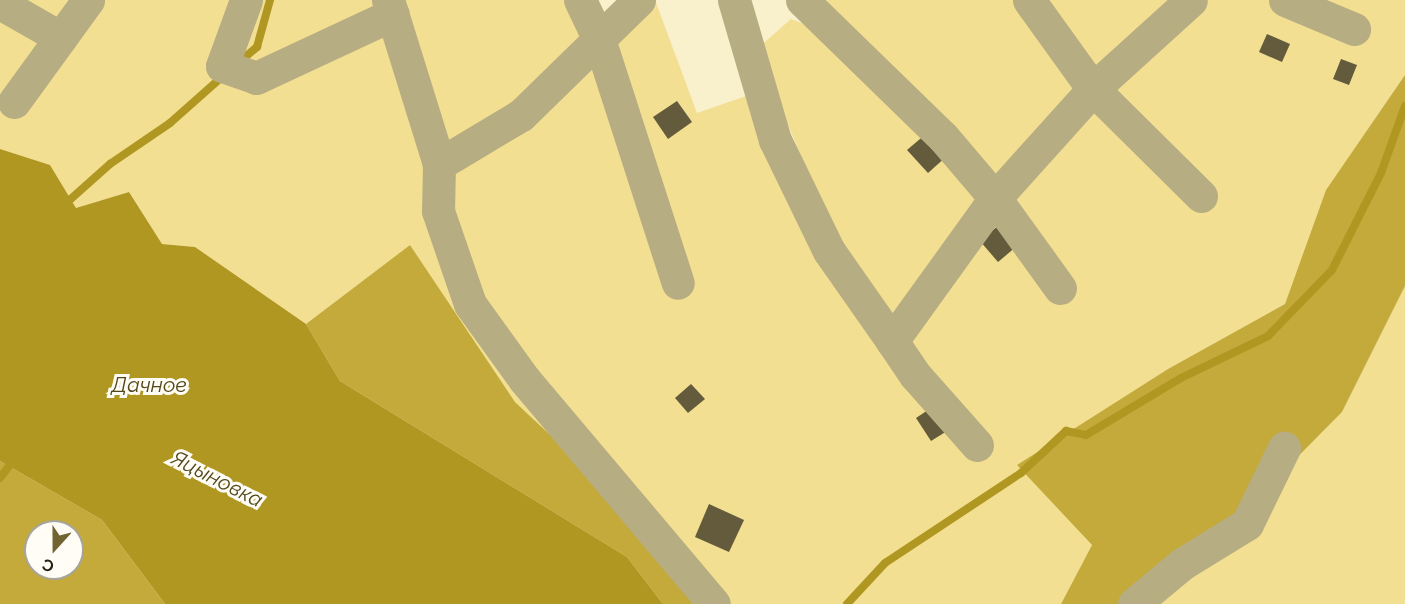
<!DOCTYPE html>
<meta charset="utf-8">
<style>
body{margin:0}
#map{position:relative;width:1405px;height:604px;overflow:hidden;background:#f9f0cc;font-family:Raleway,sans-serif}
div>[style]{position:absolute}
[style*='--x']{left:calc(var(--x)*1px);top:calc(var(--y)*1px);width:calc(var(--w)*1px);rotate:calc(var(--a)*1deg)}
.green>*{inset:0;background:#f2df92}
.forest>*{inset:0;background:#c3aa3b}
.water>*{inset:0;background:#b09722}
.stream>*{height:8px;margin:-4px;padding:0 4px;transform-origin:4px;border-radius:4px;background:#b09722}
.building>*{inset:0;background:#635b3b}
.minor>*{height:33px;margin:-16.5px;padding:0 16.5px;transform-origin:16.5px;border-radius:16.5px;background:#b7ad82}
span{translate:-50% -50%;white-space:nowrap;text-align:center;line-height:1.15;-webkit-text-stroke:6px #fffdf6;paint-order:stroke}
.water-label{font-size:21px;color:#53481c;font-style:italic}
.north{position:absolute;left:24px;top:520px;width:60px;height:60px;box-sizing:border-box;background:#fffdf6;border:2px solid #a7a59b;border-radius:50%;rotate:201deg;font-size:16px;font-weight:700;line-height:24px;text-align:center;color:#242113}
.north::after{content:'';display:block;margin:auto;width:21px;height:27px;background:#716431;clip-path:polygon(50% 0,100% 100%,50% 72%,0 100%)}
</style>
<div id="map">
<div class="green">
<div style="clip-path:polygon(0 0,568px 0,588px 43px,655px 0,697px 113px,752px 94px,892px 359px,985px 226px,1098px 101px,1204px 0,1405px 0,1405px 75px,1326px 190px,1285px 304px,1168px 369px,1018px 465px,1092px 545px,1061px 604px,731px 604px,515px 402px,410px 245px,306px 324px,195px 247px,162px 244px,129px 192px,76px 208px,50px 165px,0 149px)"></div>
<div style="clip-path:polygon(813px 0,1020px 0,1080px 86px,992px 184px)"></div>
<div style="clip-path:polygon(1040px 0,1177px 0,1097px 75px)"></div>
<div style="clip-path:polygon(791px 19px,819px 30px,987px 197px,889px 317px,838px 246px,757px 49px)"></div>
<div style="clip-path:polygon(1405px 286px,1405px 604px,1152px 604px,1342px 412px)"></div>
</div>
<div class="forest">
<div style="clip-path:polygon(1405px 75px,1405px 286px,1342px 412px,1152px 604px,1061px 604px,1092px 545px,1017px 465px,1168px 369px,1285px 304px,1326px 190px)"></div>
<div style="clip-path:polygon(410px 245px,515px 402px,731px 604px,663px 604px,627px 557px,340px 381px,306px 324px)"></div>
<div style="clip-path:polygon(evenodd,0 461px,102px 520px,165px 604px,0 604px,0 461px,36px 532px,72px 532px,72px 568px,36px 568px,36px 532px)"></div>
</div>
<div class="water">
<div style="clip-path:polygon(0 149px,50px 165px,76px 208px,129px 192px,162px 244px,195px 247px,306px 324px,340px 381px,627px 557px,663px 604px,165px 604px,102px 520px,0 461px)"></div>
</div>
<div class="stream">
<div style="--x:238;--y:63;--w:25;--a:-40"></div>
<div style="--x:257;--y:47;--w:49;--a:-74.5"></div>
<div style="--x:64;--y:205;--w:62;--a:-41.7"></div>
<div style="--x:110;--y:164;--w:73;--a:-34.3"></div>
<div style="--x:170;--y:123;--w:72;--a:-41.6"></div>
<div style="--x:0;--y:478;--w:25;--a:-53"></div>
<div style="--x:847;--y:604;--w:56;--a:-47.2"></div>
<div style="--x:885;--y:563;--w:163;--a:-33.5"></div>
<div style="--x:1021;--y:473;--w:62;--a:-43"></div>
<div style="--x:1066;--y:431;--w:20;--a:11"></div>
<div style="--x:1086;--y:435;--w:111;--a:-31"></div>
<div style="--x:1181;--y:378;--w:97;--a:-25.8"></div>
<div style="--x:1268;--y:336;--w:92;--a:-45.9"></div>
<div style="--x:1332;--y:270;--w:109;--a:-63.2"></div>
<div style="--x:1381;--y:173;--w:71;--a:-70.3"></div>
</div>
<div class="building">
<div style="clip-path:polygon(1267px 34px,1290px 44px,1282px 62px,1259px 52px)"></div>
<div style="clip-path:polygon(1341px 59px,1357px 65px,1349px 85px,1333px 79px)"></div>
<div style="clip-path:polygon(677px 101px,692px 122px,668px 139px,653px 117px)"></div>
<div style="clip-path:polygon(927px 133px,947px 156px,928px 173px,907px 150px)"></div>
<div style="clip-path:polygon(999px 225px,1017px 246px,998px 262px,980px 241px)"></div>
<div style="clip-path:polygon(691px 384px,705px 399px,688px 413px,675px 398px)"></div>
<div style="clip-path:polygon(931px 408px,947px 431px,931px 441px,916px 418px)"></div>
<div style="clip-path:polygon(709px 504px,744px 520px,729px 552px,695px 537px)"></div>
</div>
<div class="minor">
<div style="--x:246;--y:0;--w:70;--a:110"></div>
<div style="--x:222;--y:66;--w:36;--a:19"></div>
<div style="--x:256;--y:78;--w:151;--a:-25"></div>
<div style="--x:388;--y:0;--w:172;--a:72.7"></div>
<div style="--x:580;--y:0;--w:47;--a:64.5"></div>
<div style="--x:600;--y:42;--w:253;--a:72.1"></div>
<div style="--x:639;--y:0;--w:165;--a:135.7"></div>
<div style="--x:521;--y:115;--w:96;--a:149.1"></div>
<div style="--x:439;--y:164;--w:47;--a:91.2"></div>
<div style="--x:438;--y:211;--w:98;--a:71"></div>
<div style="--x:470;--y:304;--w:92;--a:54.2"></div>
<div style="--x:524;--y:379;--w:294;--a:49.8"></div>
<div style="--x:734;--y:0;--w:146;--a:73.7"></div>
<div style="--x:775;--y:140;--w:123;--a:64.1"></div>
<div style="--x:829;--y:251;--w:110;--a:55"></div>
<div style="--x:802;--y:0;--w:197;--a:44.2"></div>
<div style="--x:943;--y:137;--w:80;--a:49.6"></div>
<div style="--x:995;--y:198;--w:111;--a:54.2"></div>
<div style="--x:1029;--y:0;--w:110;--a:54.3"></div>
<div style="--x:1093;--y:89;--w:152;--a:44.7"></div>
<div style="--x:1285;--y:0;--w:75;--a:22.8"></div>
<div style="--x:0;--y:3;--w:70;--a:29.8"></div>
<div style="--x:14;--y:102;--w:126;--a:-54"></div>
<div style="--x:977;--y:445;--w:94;--a:-131.5"></div>
<div style="--x:915;--y:375;--w:41;--a:-124.1"></div>
<div style="--x:892;--y:341;--w:176;--a:-54.2"></div>
<div style="--x:995;--y:198;--w:147;--a:-48"></div>
<div style="--x:1093;--y:89;--w:132;--a:-42.2"></div>
<div style="--x:1134;--y:604;--w:62;--a:-39.8"></div>
<div style="--x:1182;--y:564;--w:76;--a:-31.6"></div>
<div style="--x:1247;--y:524;--w:85;--a:-64"></div>
</div>
<div class="water-label">
<span style="left:149px;top:385px">Дачное</span>
<span style="left:217px;top:479px;rotate:27deg">Яцыновка</span>
</div>
<div class="north">С</div>
</div>
